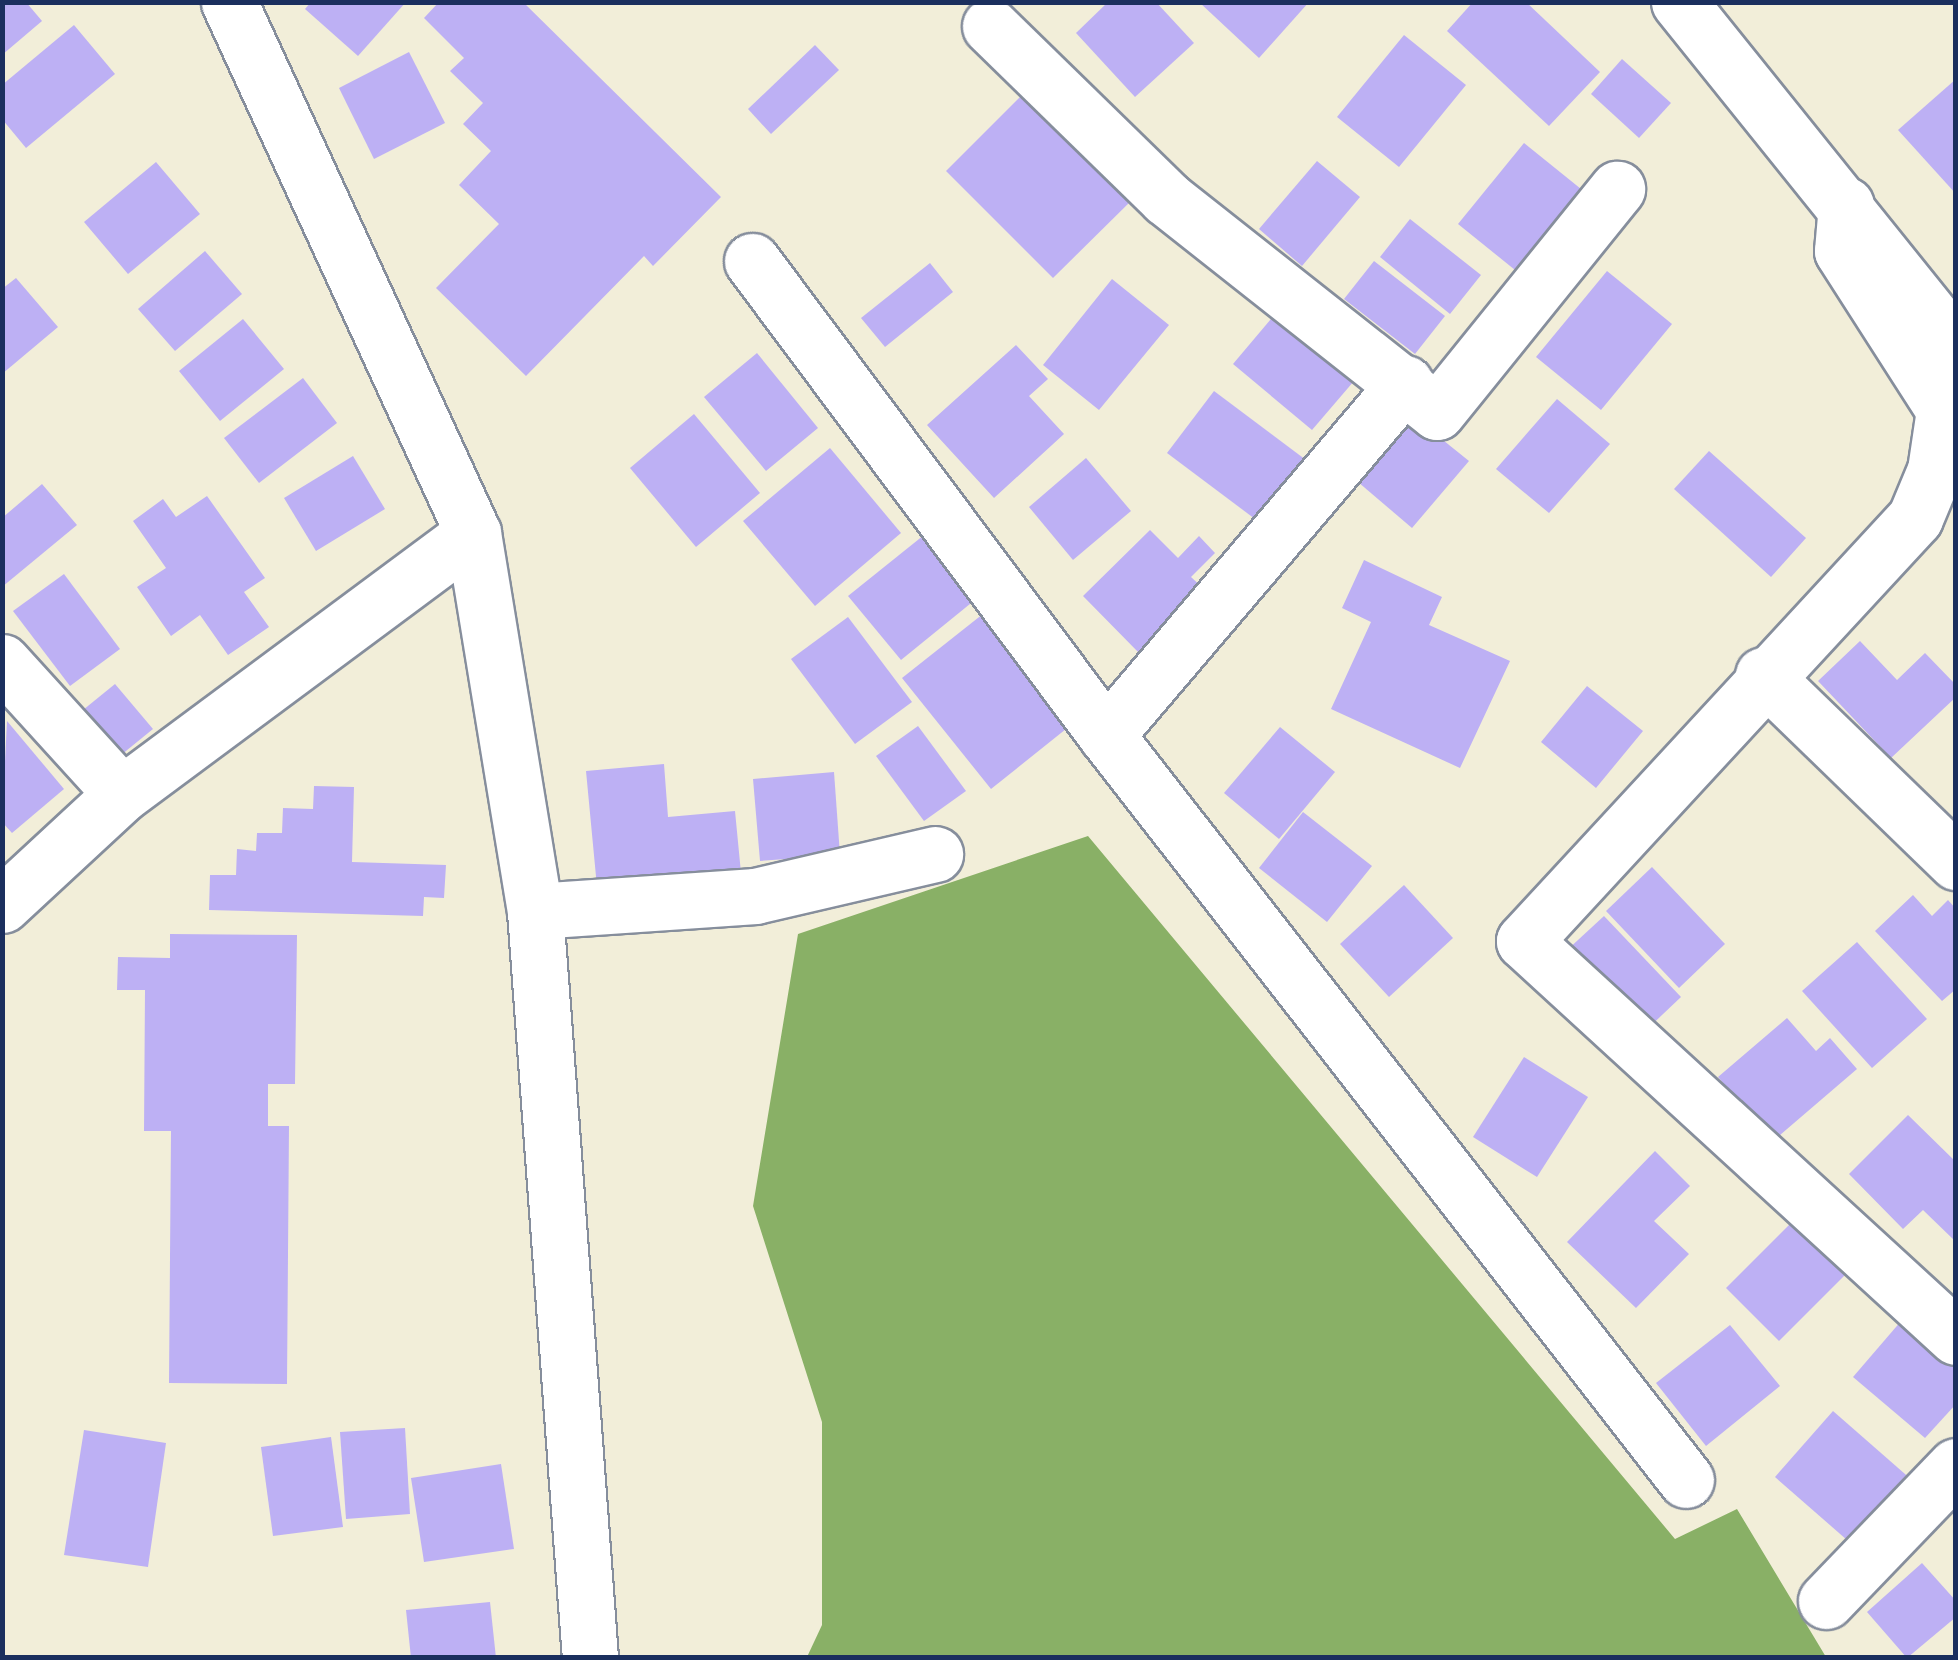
<!DOCTYPE html>
<style>
body{margin:0}
#map{position:relative;width:1958px;height:1660px;overflow:hidden;background:#f2eed9;font-family:"IM FELL Double Pica",serif}
div>[style]{position:absolute}
[style*='--x']{left:calc(var(--x)*1px);top:calc(var(--y)*1px);width:calc(var(--w)*1px);rotate:calc(var(--a)*1deg)}
.forest>*{inset:0;background:#89b066}
.building>*{inset:0;background:#bdb0f4}
.roads{filter:drop-shadow(2px 0 #868e9c) drop-shadow(-2px 0 #868e9c) drop-shadow(0 2px #868e9c) drop-shadow(0 -2px #868e9c)}
.minor>*{height:55px;margin:-27.5px;padding:0 27.5px;transform-origin:27.5px;border-radius:27.5px;background:#fff}
span{translate:-50% -50%;white-space:nowrap;text-align:center;line-height:1.15;-webkit-text-stroke:8px #fdfcf7;paint-order:stroke}
.frame{position:absolute;inset:0;border:5px solid #1b2f5e;pointer-events:none}
</style>
<div id="map">
<div class="forest">
<div style="clip-path:polygon(1088px 836px,1675px 1539px,1737px 1509px,1826px 1657px,807px 1657px,822px 1625px,822px 1422px,753px 1206px,798px 934px)"></div>
</div>
<div class="building">
<div style="clip-path:polygon(2px 2px,26px 2px,42px 21px,2px 55px)"></div>
<div style="clip-path:polygon(311px 2px,406px 2px,358px 56px,305px 9px)"></div>
<div style="clip-path:polygon(439px 2px,523px 2px,721px 197px,653px 266px,644px 256px,526px 376px,436px 288px,499px 224px,459px 185px,491px 151px,463px 124px,483px 103px,450px 71px,464px 58px,424px 18px)"></div>
<div style="clip-path:polygon(1108px 2px,1156px 2px,1194px 43px,1135px 97px,1076px 33px)"></div>
<div style="clip-path:polygon(1199px 2px,1309px 2px,1259px 58px)"></div>
<div style="clip-path:polygon(1473px 2px,1526px 2px,1600px 72px,1549px 126px,1447px 31px)"></div>
<div style="clip-path:polygon(74px 25px,115px 74px,26px 148px,2px 119px,2px 85px)"></div>
<div style="clip-path:polygon(1404px 35px,1466px 85px,1399px 167px,1337px 117px)"></div>
<div style="clip-path:polygon(815px 45px,839px 70px,771px 134px,748px 109px)"></div>
<div style="clip-path:polygon(409px 52px,445px 123px,374px 159px,339px 88px)"></div>
<div style="clip-path:polygon(1622px 59px,1671px 103px,1639px 138px,1591px 94px)"></div>
<div style="clip-path:polygon(1956px 79px,1956px 194px,1898px 130px)"></div>
<div style="clip-path:polygon(1028px 89px,1135px 197px,1053px 278px,946px 171px)"></div>
<div style="clip-path:polygon(1524px 143px,1586px 193px,1520px 274px,1458px 224px)"></div>
<div style="clip-path:polygon(1317px 161px,1360px 197px,1302px 266px,1259px 229px)"></div>
<div style="clip-path:polygon(156px 162px,200px 214px,128px 274px,84px 222px)"></div>
<div style="clip-path:polygon(1410px 219px,1481px 275px,1450px 314px,1380px 257px)"></div>
<div style="clip-path:polygon(205px 251px,242px 294px,175px 351px,138px 309px)"></div>
<div style="clip-path:polygon(1374px 261px,1445px 316px,1415px 354px,1344px 299px)"></div>
<div style="clip-path:polygon(930px 263px,953px 292px,885px 347px,861px 318px)"></div>
<div style="clip-path:polygon(1607px 271px,1672px 324px,1601px 410px,1536px 357px)"></div>
<div style="clip-path:polygon(16px 278px,58px 327px,2px 374px,2px 289px)"></div>
<div style="clip-path:polygon(1112px 279px,1169px 325px,1099px 410px,1043px 365px)"></div>
<div style="clip-path:polygon(1287px 300px,1366px 367px,1312px 430px,1233px 364px)"></div>
<div style="clip-path:polygon(243px 319px,284px 369px,220px 421px,179px 371px)"></div>
<div style="clip-path:polygon(1016px 345px,1048px 379px,1029px 396px,1064px 434px,994px 498px,927px 425px)"></div>
<div style="clip-path:polygon(757px 353px,818px 428px,766px 471px,704px 397px)"></div>
<div style="clip-path:polygon(303px 378px,337px 423px,259px 483px,224px 438px)"></div>
<div style="clip-path:polygon(1214px 391px,1306px 460px,1259px 522px,1167px 453px)"></div>
<div style="clip-path:polygon(1557px 399px,1610px 444px,1549px 513px,1496px 469px)"></div>
<div style="clip-path:polygon(694px 414px,760px 493px,696px 547px,630px 468px)"></div>
<div style="clip-path:polygon(1413px 416px,1469px 461px,1412px 528px,1358px 482px)"></div>
<div style="clip-path:polygon(830px 448px,901px 533px,815px 606px,743px 521px)"></div>
<div style="clip-path:polygon(1709px 451px,1806px 538px,1771px 577px,1674px 489px)"></div>
<div style="clip-path:polygon(353px 456px,385px 509px,316px 551px,284px 498px)"></div>
<div style="clip-path:polygon(1086px 458px,1131px 511px,1073px 560px,1029px 507px)"></div>
<div style="clip-path:polygon(42px 484px,77px 525px,2px 587px,2px 518px)"></div>
<div style="clip-path:polygon(207px 496px,265px 578px,244px 592px,269px 627px,228px 655px,200px 615px,171px 636px,137px 587px,166px 568px,133px 521px,163px 499px,176px 517px)"></div>
<div style="clip-path:polygon(1150px 530px,1178px 558px,1199px 536px,1215px 553px,1191px 577px,1205px 590px,1140px 654px,1083px 596px)"></div>
<div style="clip-path:polygon(929px 531px,981px 595px,901px 660px,848px 596px)"></div>
<div style="clip-path:polygon(1364px 560px,1442px 597px,1429px 625px,1510px 661px,1460px 768px,1331px 709px,1371px 622px,1342px 608px)"></div>
<div style="clip-path:polygon(64px 574px,120px 649px,70px 686px,13px 611px)"></div>
<div style="clip-path:polygon(993px 606px,1081px 717px,991px 789px,902px 678px)"></div>
<div style="clip-path:polygon(848px 617px,912px 702px,855px 744px,791px 659px)"></div>
<div style="clip-path:polygon(1860px 641px,1897px 680px,1925px 653px,1956px 685px,1956px 697px,1891px 758px,1818px 681px)"></div>
<div style="clip-path:polygon(115px 684px,153px 729px,121px 755px,83px 710px)"></div>
<div style="clip-path:polygon(1587px 686px,1643px 731px,1596px 788px,1541px 742px)"></div>
<div style="clip-path:polygon(7px 721px,64px 789px,12px 833px,2px 822px)"></div>
<div style="clip-path:polygon(918px 726px,966px 791px,924px 821px,876px 756px)"></div>
<div style="clip-path:polygon(1280px 727px,1335px 772px,1279px 839px,1224px 793px)"></div>
<div style="clip-path:polygon(664px 764px,668px 817px,735px 811px,741px 873px,597px 887px,586px 771px)"></div>
<div style="clip-path:polygon(834px 772px,840px 855px,760px 861px,753px 779px)"></div>
<div style="clip-path:polygon(314px 786px,354px 787px,352px 862px,446px 865px,444px 898px,424px 897px,423px 916px,209px 910px,210px 875px,236px 875px,237px 849px,256px 851px,257px 833px,282px 833px,283px 808px,313px 809px)"></div>
<div style="clip-path:polygon(1303px 812px,1372px 866px,1327px 922px,1259px 868px)"></div>
<div style="clip-path:polygon(1652px 867px,1725px 944px,1679px 988px,1606px 911px)"></div>
<div style="clip-path:polygon(1404px 885px,1453px 938px,1389px 997px,1340px 944px)"></div>
<div style="clip-path:polygon(1913px 895px,1932px 916px,1948px 900px,1956px 909px,1956px 989px,1942px 1001px,1875px 931px)"></div>
<div style="clip-path:polygon(1604px 916px,1681px 997px,1642px 1034px,1565px 952px)"></div>
<div style="clip-path:polygon(170px 934px,297px 935px,295px 1084px,268px 1084px,268px 1126px,289px 1126px,287px 1384px,169px 1383px,171px 1131px,144px 1131px,145px 990px,117px 990px,118px 957px,170px 958px)"></div>
<div style="clip-path:polygon(1857px 942px,1927px 1019px,1872px 1068px,1802px 991px)"></div>
<div style="clip-path:polygon(1787px 1018px,1816px 1051px,1830px 1038px,1857px 1069px,1773px 1141px,1718px 1077px)"></div>
<div style="clip-path:polygon(1524px 1057px,1588px 1097px,1537px 1177px,1473px 1137px)"></div>
<div style="clip-path:polygon(1908px 1115px,1956px 1162px,1956px 1242px,1923px 1210px,1903px 1229px,1849px 1174px)"></div>
<div style="clip-path:polygon(1655px 1151px,1690px 1186px,1654px 1221px,1689px 1254px,1636px 1308px,1567px 1242px)"></div>
<div style="clip-path:polygon(1793px 1221px,1846px 1274px,1779px 1341px,1726px 1288px)"></div>
<div style="clip-path:polygon(1902px 1320px,1956px 1366px,1956px 1404px,1925px 1438px,1853px 1377px)"></div>
<div style="clip-path:polygon(1730px 1325px,1780px 1386px,1706px 1446px,1656px 1383px)"></div>
<div style="clip-path:polygon(1833px 1411px,1913px 1481px,1855px 1547px,1775px 1477px)"></div>
<div style="clip-path:polygon(405px 1428px,410px 1514px,346px 1519px,340px 1432px)"></div>
<div style="clip-path:polygon(84px 1430px,166px 1443px,148px 1567px,64px 1555px)"></div>
<div style="clip-path:polygon(331px 1437px,343px 1527px,273px 1536px,261px 1447px)"></div>
<div style="clip-path:polygon(501px 1464px,514px 1549px,424px 1562px,411px 1478px)"></div>
<div style="clip-path:polygon(1922px 1563px,1956px 1601px,1956px 1617px,1907px 1658px,1867px 1612px)"></div>
<div style="clip-path:polygon(490px 1602px,496px 1658px,411px 1658px,406px 1610px)"></div>
</div>
<div class="roads">
<div class="minor">
<div style="--x:229;--y:2;--w:584;--a:65.32"></div>
<div style="--x:473;--y:533;--w:383;--a:80.7"></div>
<div style="--x:535;--y:911;--w:749;--a:85.79"></div>
<div style="--x:1679;--y:2;--w:442;--a:51.2"></div>
<div style="--x:990;--y:26;--w:246;--a:44.3"></div>
<div style="--x:1166;--y:198;--w:345;--a:38.3"></div>
<div style="--x:1437;--y:412;--w:287;--a:-51.1"></div>
<div style="--x:1846;--y:205;--w:46;--a:95"></div>
<div style="--x:1842;--y:251;--w:189;--a:57.3"></div>
<div style="--x:1944;--y:410;--w:61;--a:98.5"></div>
<div style="--x:1935;--y:470;--w:52;--a:112.6"></div>
<div style="--x:1915;--y:518;--w:576;--a:132.75"></div>
<div style="--x:1524;--y:941;--w:586;--a:42.51"></div>
<div style="--x:752;--y:261;--w:592;--a:53.25"></div>
<div style="--x:1106;--y:735;--w:944;--a:52.1"></div>
<div style="--x:2;--y:662;--w:178;--a:47.7"></div>
<div style="--x:1763;--y:675;--w:269;--a:44.1"></div>
<div style="--x:1106;--y:735;--w:462;--a:-49.6"></div>
<div style="--x:2;--y:905;--w:163;--a:-42.8"></div>
<div style="--x:122;--y:794;--w:437;--a:-36.6"></div>
<div style="--x:535;--y:911;--w:221;--a:-3.9"></div>
<div style="--x:755;--y:896;--w:185;--a:-13.1"></div>
<div style="--x:1826;--y:1601;--w:187;--a:-46.1"></div>
</div>
</div>
<div class="frame"></div>
</div>
